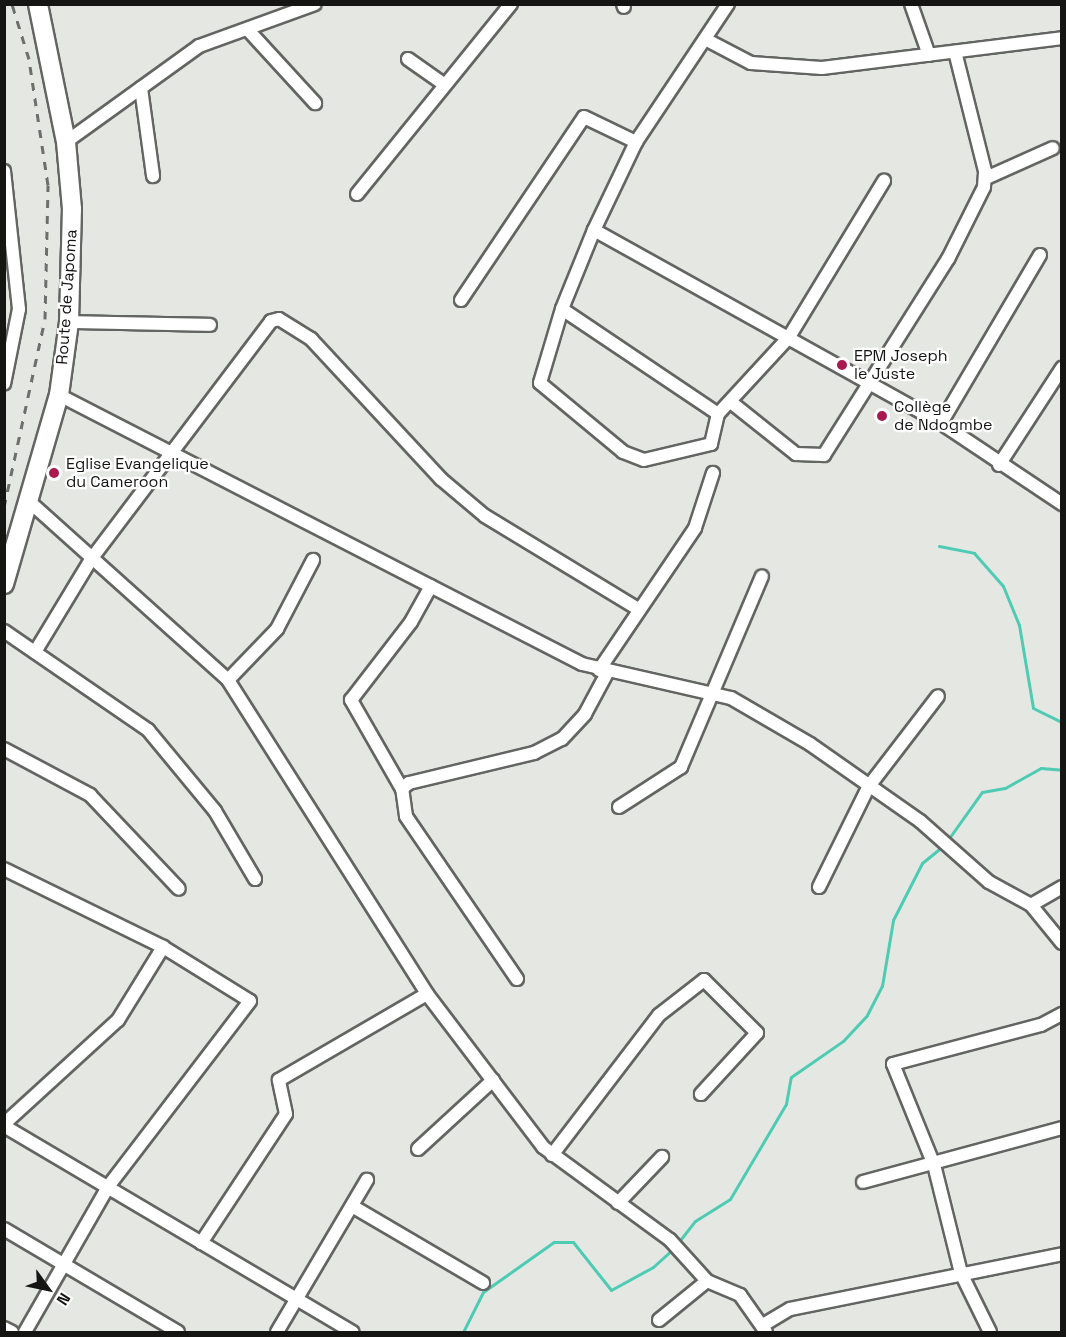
<!DOCTYPE html>
<html>
<head>
<meta charset="utf-8">
<style>
  body { margin:0 }
  #map { position:relative; width:1066px; height:1337px; overflow:hidden; background:#e5e7e3; font-family:"Space Grotesk",sans-serif }
  div>[style] { position:absolute }
  .stream>* { height:3px; margin:-1.5px; padding:0 1.5px; transform-origin:1.5px; border-radius:1.5px; background:#4dcbb3 }
  .roads { filter:drop-shadow(2px 0 #636562) drop-shadow(-2px 0 #636562) drop-shadow(0 2px #636562) drop-shadow(0 -2px #636562) }
  .minor>* { height:12px; margin:-6px; padding:0 6px; transform-origin:6px; border-radius:6px; background:#fff }
  .primary>* { height:18px; margin:-9px; padding:0 9px; transform-origin:9px; border-radius:9px; background:#fff }
  .rail>* { height:3px; margin-top:-1.5px; transform-origin:0; background:repeating-linear-gradient(90deg,#6d6f6c 0 8px,transparent 0 16px) }
  .dots>* { width:16px; height:16px; translate:-50% -50%; box-sizing:border-box; border:3px solid #fff; border-radius:50% }
  span { translate:-50% -50%; white-space:nowrap; text-align:center; line-height:1.15; -webkit-text-stroke:4.5px #fff; paint-order:stroke }
  .street-label { font-size:16px; color:#151614 }
  .poi-label { font-size:16px; color:#151614 }
  .left { translate:0 -50%; text-align:left }
  .frame { position:absolute; inset:0; border:6px solid #151614; pointer-events:none }
  .north { position:absolute; left:18px; top:1259px; width:60px; height:60px; -webkit-text-stroke:4px #fff; paint-order:stroke; rotate:123deg; font-size:16px; font-weight:700; line-height:24px; text-align:center; color:#151614 }
  .north::after { content:''; display:block; margin:auto; width:21px; height:27px; background:#151614; clip-path:polygon(50% 0,100% 100%,50% 72%,0 100%) }
</style>
</head>
<body>
<div id="map">
  <div class="stream">
    <div style="left:939px;top:546px;width:36px;rotate:11deg"></div>
    <div style="left:974px;top:553px;width:44px;rotate:48.7deg"></div>
    <div style="left:1003px;top:586px;width:42px;rotate:67.7deg"></div>
    <div style="left:1019px;top:625px;width:84px;rotate:80.4deg"></div>
    <div style="left:1033px;top:708px;width:32px;rotate:26deg"></div>
    <div style="left:947px;top:841px;width:60px;rotate:-54.5deg"></div>
    <div style="left:982px;top:792px;width:23px;rotate:-10deg"></div>
    <div style="left:1005px;top:788px;width:41px;rotate:-29.1deg"></div>
    <div style="left:1041px;top:768px;width:21px;rotate:5deg"></div>
    <div style="left:677px;top:1244px;width:29px;rotate:-52deg"></div>
    <div style="left:695px;top:1221px;width:41px;rotate:-32.2deg"></div>
    <div style="left:730px;top:1199px;width:110px;rotate:-59.5deg"></div>
    <div style="left:786px;top:1104px;width:27px;rotate:-80deg"></div>
    <div style="left:791px;top:1077px;width:63px;rotate:-34.7deg"></div>
    <div style="left:843px;top:1041px;width:35px;rotate:-47deg"></div>
    <div style="left:867px;top:1015px;width:33px;rotate:-63deg"></div>
    <div style="left:882px;top:986px;width:67px;rotate:-80.5deg"></div>
    <div style="left:893px;top:920px;width:64px;rotate:-63deg"></div>
    <div style="left:922px;top:863px;width:27px;rotate:-39deg"></div>
    <div style="left:463px;top:1332px;width:45px;rotate:-63.4deg"></div>
    <div style="left:483px;top:1292px;width:87px;rotate:-35.2deg"></div>
    <div style="left:554px;top:1242px;width:19px"></div>
    <div style="left:573px;top:1242px;width:61px;rotate:51.6deg"></div>
    <div style="left:611px;top:1290px;width:48px;rotate:-28.7deg"></div>
    <div style="left:653px;top:1267px;width:27px;rotate:-42deg"></div>
  </div>
  <div class="roads">
    <div class="minor">
      <div style="left:623px;top:4px;width:3px;rotate:72deg"></div>
      <div style="left:728px;top:4px;width:166px;rotate:123.7deg"></div>
      <div style="left:636px;top:142px;width:98px;rotate:115.5deg"></div>
      <div style="left:594px;top:230px;width:397px;rotate:29.1deg"></div>
      <div style="left:941px;top:423px;width:146px;rotate:33.8deg"></div>
      <div style="left:911px;top:4px;width:54px;rotate:70.6deg"></div>
      <div style="left:249px;top:31px;width:98px;rotate:47.5deg"></div>
      <div style="left:705px;top:39px;width:52px;rotate:27.6deg"></div>
      <div style="left:751px;top:63px;width:71px;rotate:4deg"></div>
      <div style="left:822px;top:68px;width:242px;rotate:-7.1deg"></div>
      <div style="left:408px;top:59px;width:45px;rotate:35.1deg"></div>
      <div style="left:141px;top:88px;width:89px;rotate:82.2deg"></div>
      <div style="left:66px;top:142px;width:164px;rotate:-35.8deg"></div>
      <div style="left:199px;top:46px;width:123px;rotate:-19.9deg"></div>
      <div style="left:4px;top:171px;width:139px;rotate:83.8deg"></div>
      <div style="left:19px;top:309px;width:76px;rotate:101.3deg"></div>
      <div style="left:986px;top:178px;width:73px;rotate:-24.1deg"></div>
      <div style="left:357px;top:194px;width:245px;rotate:-51deg"></div>
      <div style="left:594px;top:230px;width:85px;rotate:112.1deg"></div>
      <div style="left:562px;top:309px;width:188px;rotate:33.9deg"></div>
      <div style="left:718px;top:414px;width:105px;rotate:-47.3deg"></div>
      <div style="left:789px;top:337px;width:183px;rotate:-58.7deg"></div>
      <div style="left:461px;top:300px;width:220px;rotate:-56.1deg"></div>
      <div style="left:584px;top:117px;width:58px;rotate:25.7deg"></div>
      <div style="left:562px;top:309px;width:77px;rotate:106.6deg"></div>
      <div style="left:540px;top:383px;width:108px;rotate:39.7deg"></div>
      <div style="left:623px;top:452px;width:22px;rotate:21deg"></div>
      <div style="left:644px;top:460px;width:69px;rotate:-13.4deg"></div>
      <div style="left:711px;top:444px;width:31px;rotate:-77deg"></div>
      <div style="left:69px;top:322px;width:141px;rotate:1.2deg"></div>
      <div style="left:59px;top:395px;width:588px;rotate:27.22deg"></div>
      <div style="left:582px;top:664px;width:153px;rotate:12.9deg"></div>
      <div style="left:731px;top:698px;width:91px;rotate:30.2deg"></div>
      <div style="left:810px;top:744px;width:134px;rotate:35deg"></div>
      <div style="left:920px;top:821px;width:92px;rotate:41.5deg"></div>
      <div style="left:989px;top:882px;width:48px;rotate:28.7deg"></div>
      <div style="left:1031px;top:905px;width:49px;rotate:50.8deg"></div>
      <div style="left:732px;top:403px;width:82px;rotate:38.6deg"></div>
      <div style="left:796px;top:454px;width:28px;rotate:2deg"></div>
      <div style="left:824px;top:455px;width:232px;rotate:-57.7deg"></div>
      <div style="left:948px;top:259px;width:80px;rotate:-63.4deg"></div>
      <div style="left:984px;top:187px;width:16px;rotate:-86deg"></div>
      <div style="left:985px;top:171px;width:123px;rotate:-104.1deg"></div>
      <div style="left:941px;top:423px;width:195px;rotate:-59.5deg"></div>
      <div style="left:999px;top:465px;width:116px;rotate:-57deg"></div>
      <div style="left:32px;top:504px;width:263px;rotate:41.9deg"></div>
      <div style="left:228px;top:680px;width:372px;rotate:57.6deg"></div>
      <div style="left:427px;top:994px;width:192px;rotate:52.8deg"></div>
      <div style="left:543px;top:1147px;width:157px;rotate:36.2deg"></div>
      <div style="left:670px;top:1240px;width:55px;rotate:47.9deg"></div>
      <div style="left:707px;top:1281px;width:36px;rotate:23deg"></div>
      <div style="left:740px;top:1295px;width:45px;rotate:54.9deg"></div>
      <div style="left:4px;top:631px;width:175px;rotate:34.5deg"></div>
      <div style="left:148px;top:730px;width:105px;rotate:50.4deg"></div>
      <div style="left:215px;top:811px;width:79px;rotate:59.5deg"></div>
      <div style="left:35px;top:652px;width:110px;rotate:-58.8deg"></div>
      <div style="left:92px;top:558px;width:297px;rotate:-52.9deg"></div>
      <div style="left:271px;top:321px;width:8px;rotate:-14deg"></div>
      <div style="left:279px;top:319px;width:38px;rotate:32deg"></div>
      <div style="left:311px;top:339px;width:191px;rotate:47.1deg"></div>
      <div style="left:441px;top:479px;width:57px;rotate:40.1deg"></div>
      <div style="left:485px;top:516px;width:179px;rotate:31.3deg"></div>
      <div style="left:599px;top:670px;width:171px;rotate:-55.9deg"></div>
      <div style="left:695px;top:528px;width:58px;rotate:-71.9deg"></div>
      <div style="left:228px;top:680px;width:71px;rotate:-46.1deg"></div>
      <div style="left:277px;top:629px;width:78px;rotate:-62.4deg"></div>
      <div style="left:4px;top:749px;width:98px;rotate:28.1deg"></div>
      <div style="left:90px;top:795px;width:129px;rotate:46.6deg"></div>
      <div style="left:402px;top:789px;width:103px;rotate:-119.8deg"></div>
      <div style="left:351px;top:700px;width:98px;rotate:-52.4deg"></div>
      <div style="left:411px;top:622px;width:41px;rotate:-60.9deg"></div>
      <div style="left:619px;top:807px;width:74px;rotate:-32.8deg"></div>
      <div style="left:681px;top:767px;width:207px;rotate:-67deg"></div>
      <div style="left:4px;top:869px;width:177px;rotate:26.1deg"></div>
      <div style="left:163px;top:947px;width:102px;rotate:31.8deg"></div>
      <div style="left:250px;top:1001px;width:234px;rotate:127.4deg"></div>
      <div style="left:108px;top:1187px;width:167px;rotate:119.8deg"></div>
      <div style="left:819px;top:887px;width:113px;rotate:-63.7deg"></div>
      <div style="left:869px;top:786px;width:113px;rotate:-52.5deg"></div>
      <div style="left:1031px;top:905px;width:36px;rotate:-30deg"></div>
      <div style="left:517px;top:979px;width:197px;rotate:-124.3deg"></div>
      <div style="left:406px;top:816px;width:27px;rotate:-98deg"></div>
      <div style="left:402px;top:789px;width:9px;rotate:-41deg"></div>
      <div style="left:409px;top:783px;width:129px;rotate:-13.5deg"></div>
      <div style="left:534px;top:753px;width:31px;rotate:-27deg"></div>
      <div style="left:562px;top:739px;width:34px;rotate:-47deg"></div>
      <div style="left:585px;top:714px;width:47px;rotate:-61.8deg"></div>
      <div style="left:4px;top:1124px;width:154px;rotate:-42.4deg"></div>
      <div style="left:118px;top:1020px;width:86px;rotate:-58.3deg"></div>
      <div style="left:4px;top:1126px;width:405px;rotate:30.6deg"></div>
      <div style="left:418px;top:1149px;width:102px;rotate:-42.6deg"></div>
      <div style="left:552px;top:1155px;width:176px;rotate:-52.6deg"></div>
      <div style="left:659px;top:1015px;width:57px;rotate:-37.9deg"></div>
      <div style="left:704px;top:980px;width:75px;rotate:45deg"></div>
      <div style="left:757px;top:1033px;width:83px;rotate:132.6deg"></div>
      <div style="left:863px;top:1182px;width:206px;rotate:-15.2deg"></div>
      <div style="left:618px;top:1203px;width:64px;rotate:-46.3deg"></div>
      <div style="left:352px;top:1206px;width:152px;rotate:30.4deg"></div>
      <div style="left:4px;top:1229px;width:202px;rotate:30.6deg"></div>
      <div style="left:201px;top:1243px;width:154px;rotate:-56.6deg"></div>
      <div style="left:286px;top:1114px;width:35px;rotate:-102deg"></div>
      <div style="left:279px;top:1080px;width:171px;rotate:-30.2deg"></div>
      <div style="left:659px;top:1320px;width:62px;rotate:-39.1deg"></div>
      <div style="left:763px;top:1325px;width:31px;rotate:-31deg"></div>
      <div style="left:790px;top:1309px;width:278px;rotate:-11.4deg"></div>
      <div style="left:4px;top:1328px;width:9px;rotate:27deg"></div>
      <div style="left:277px;top:1332px;width:177px;rotate:-59.4deg"></div>
      <div style="left:990px;top:1332px;width:66px;rotate:-116.2deg"></div>
      <div style="left:961px;top:1273px;width:111px;rotate:-104deg"></div>
      <div style="left:934px;top:1165px;width:109px;rotate:-112.1deg"></div>
      <div style="left:893px;top:1064px;width:153px;rotate:-14.8deg"></div>
      <div style="left:1041px;top:1025px;width:24px;rotate:-28deg"></div>
    </div>
    <div class="primary">
      <div style="left:4px;top:584px;width:197px;rotate:-73.8deg"></div>
      <div style="left:59px;top:395px;width:74px;rotate:-82.2deg"></div>
      <div style="left:69px;top:322px;width:113px;rotate:-88.5deg"></div>
      <div style="left:72px;top:209px;width:67px;rotate:-95.1deg"></div>
      <div style="left:66px;top:142px;width:141px;rotate:-101.5deg"></div>
    </div>
  </div>
  <div class="rail">
    <div style="left:4px;top:507px;width:192px;rotate:-77.7deg"></div>
    <div style="left:45px;top:319px;width:134px;rotate:-88.7deg"></div>
    <div style="left:48px;top:185px;width:127px;rotate:-98.6deg"></div>
    <div style="left:29px;top:59px;width:58px;rotate:-107.2deg"></div>
  </div>
  <div class="dots">
    <div style="left:842px;top:365px;background:#aa1850"></div>
    <div style="left:882px;top:416px;background:#aa1850"></div>
    <div style="left:54px;top:473px;background:#aa1850"></div>
  </div>
  <div class="street-label">
    <span style="left:67px;top:297px;rotate:-86deg">Route de Japoma</span>
  </div>
  <div class="poi-label">
    <span class="left" style="left:854px;top:365px">EPM Joseph<br>le Juste</span>
    <span class="left" style="left:894px;top:416px">Collège<br>de Ndogmbe</span>
    <span class="left" style="left:66px;top:473px">Eglise Evangelique<br>du Cameroon</span>
  </div>
  <div class="frame"></div>
  <div class="north">N</div>
</div>
</body>
</html>
